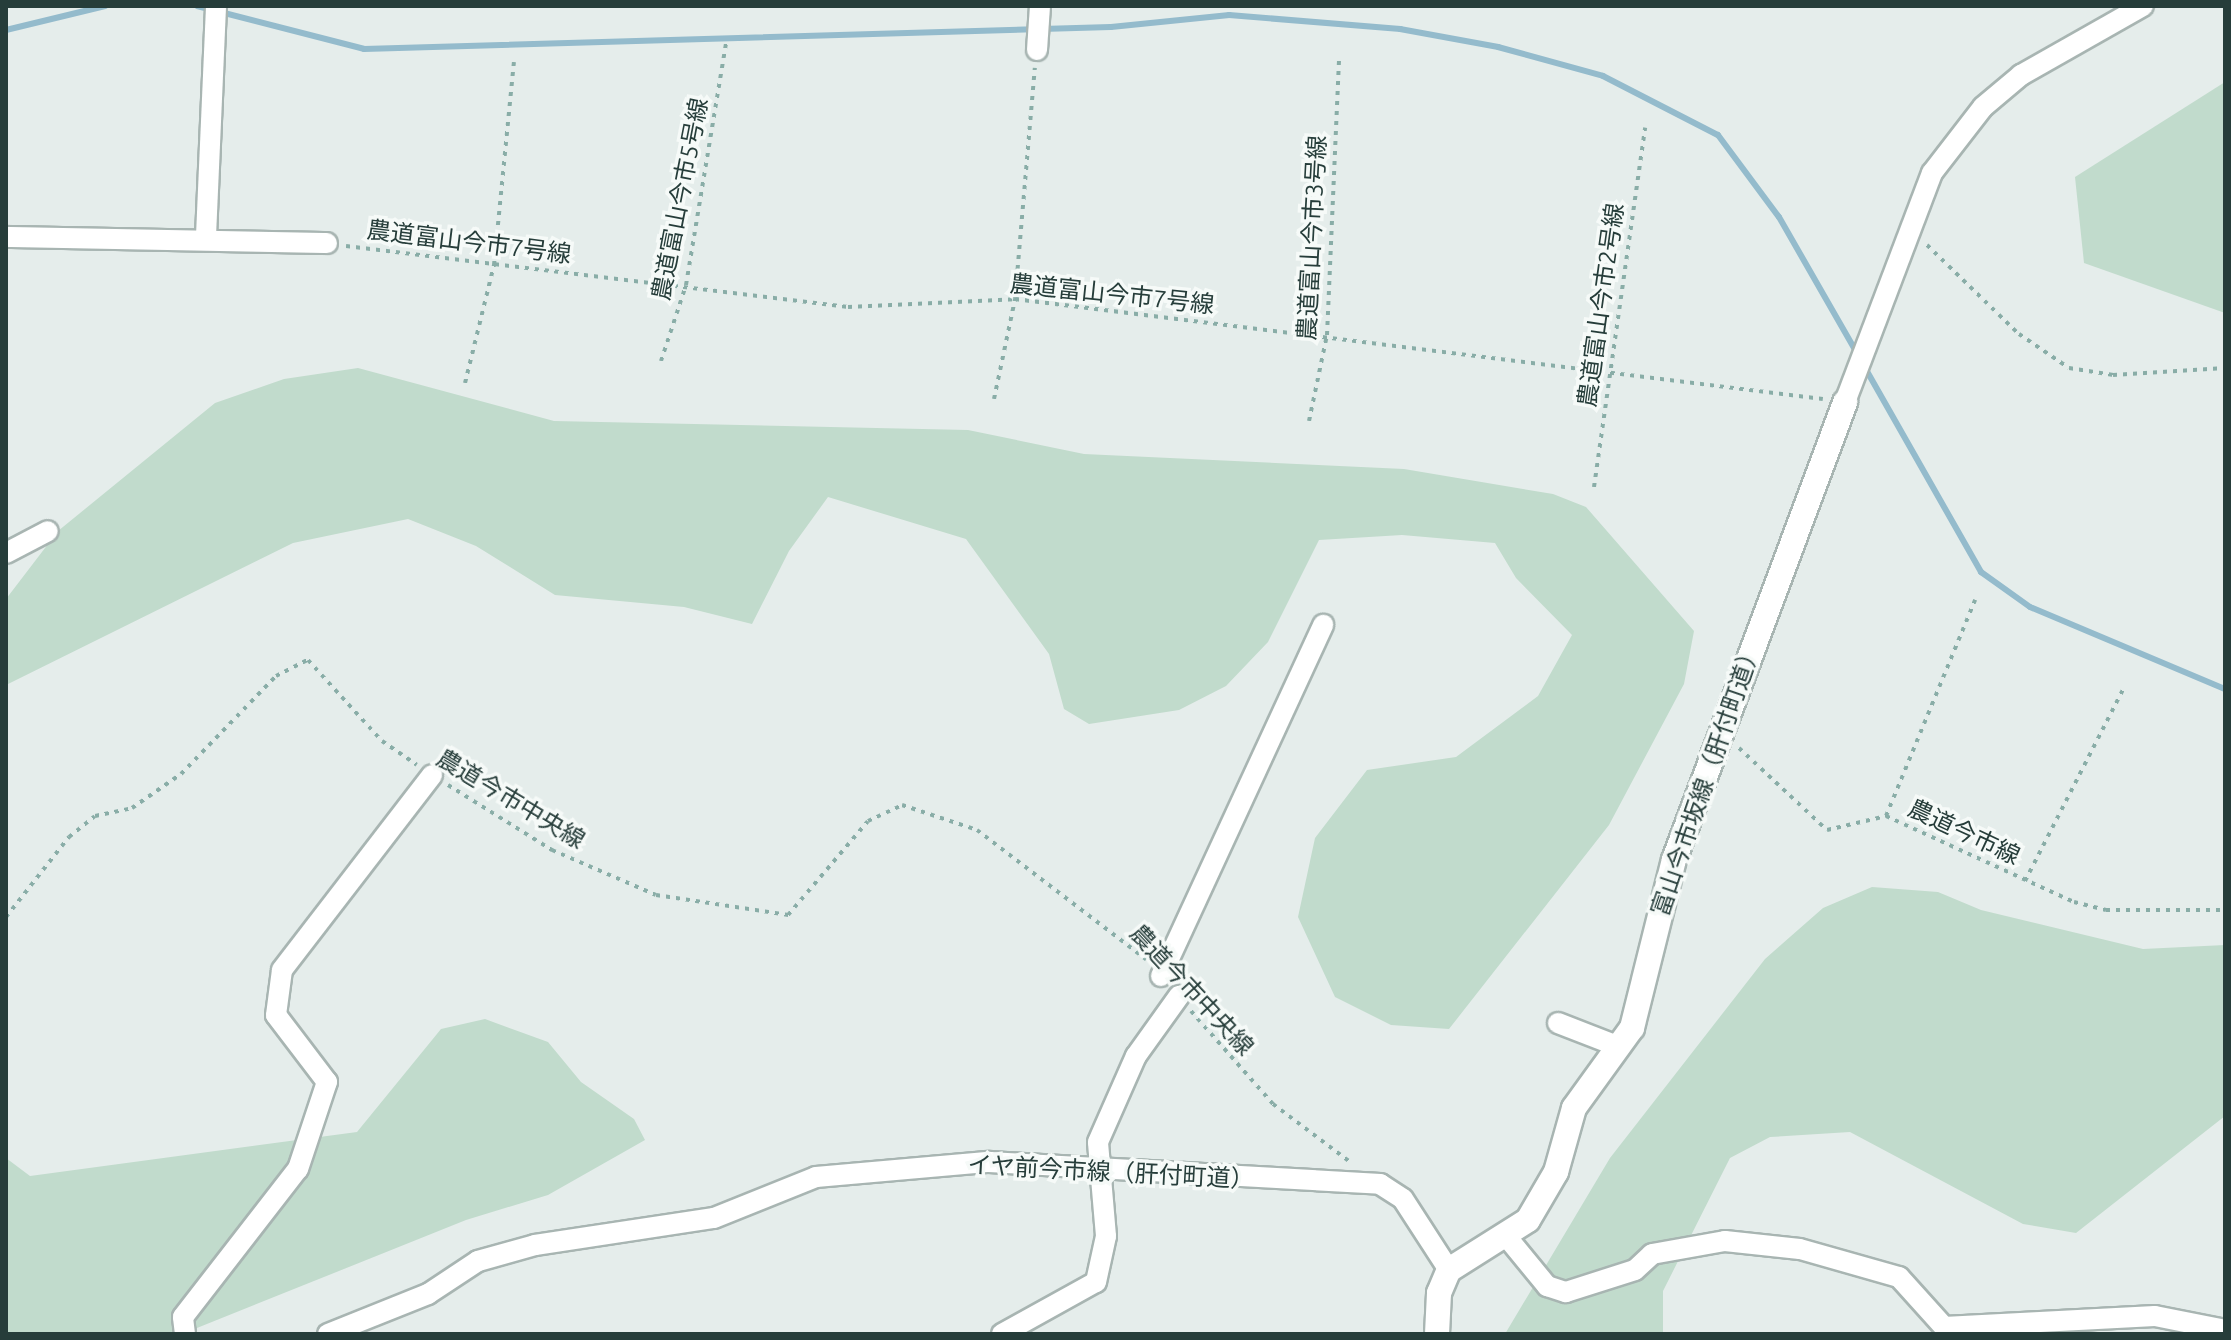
<!DOCTYPE html>
<html>
<head>
<meta charset="utf-8">
<style>
  body { margin:0 }
  #map { position:relative; width:2231px; height:1340px; overflow:hidden; background:#e5edeb; font-family:Ubuntu,"Noto Sans JP",sans-serif }
  div>[style] { position:absolute }
  .green>* { inset:0; background:#c1dbcc }
  .stream>* { height:6px; margin:-3px; padding:0 3px; transform-origin:3px; border-radius:3px; background:#94bbcc }
  .path>* { height:4px; margin-top:-2px; transform-origin:0; background:repeating-linear-gradient(90deg,#89ada7 0 4px,transparent 0 10px) }
  .roads { filter:drop-shadow(2px 0 #a8b5b2) drop-shadow(-2px 0 #a8b5b2) drop-shadow(0 2px #a8b5b2) drop-shadow(0 -2px #a8b5b2) }
  .minor>* { height:20px; margin:-10px; padding:0 10px; transform-origin:10px; border-radius:10px; background:#fff }
  .tertiary>* { height:24px; margin:-12px; padding:0 12px; transform-origin:12px; border-radius:12px; background:#fff }
  span { translate:-50% -50%; white-space:nowrap; text-align:center; line-height:1.15; -webkit-text-stroke:7px #f6faf8; paint-order:stroke }
  .street-label { font-size:24px; color:#263d3a }
  .frame { position:absolute; inset:0; border:8px solid #263d3a; pointer-events:none }
</style>
</head>
<body>
<div id="map">
  <div class="green">
    <div style="clip-path:polygon(2225px 82px,2225px 313px,2084px 263px,2075px 177px)"></div>
    <div style="clip-path:polygon(358px 368px,554px 421px,968px 430px,1084px 454px,1404px 469px,1553px 494px,1586px 507px,1694px 631px,1684px 684px,1609px 825px,1449px 1029px,1391px 1025px,1335px 997px,1298px 917px,1315px 838px,1367px 770px,1456px 757px,1538px 696px,1572px 635px,1516px 578px,1495px 543px,1402px 535px,1319px 540px,1268px 642px,1226px 686px,1179px 710px,1089px 724px,1064px 709px,1049px 654px,966px 539px,828px 497px,789px 551px,752px 624px,684px 607px,555px 595px,476px 546px,408px 519px,293px 543px,6px 685px,6px 599px,58px 531px,215px 403px,284px 379px)"></div>
    <div style="clip-path:polygon(1872px 887px,1938px 892px,1981px 910px,2143px 949px,2225px 945px,2225px 1116px,2076px 1233px,2023px 1224px,1850px 1132px,1770px 1137px,1730px 1158px,1663px 1291px,1663px 1334px,1505px 1334px,1610px 1158px,1765px 959px,1823px 908px)"></div>
    <div style="clip-path:polygon(485px 1019px,548px 1042px,581px 1082px,634px 1119px,645px 1140px,548px 1195px,466px 1220px,182px 1334px,6px 1332px,6px 1158px,30px 1176px,357px 1132px,441px 1029px)"></div>
  </div>
  <div class="stream">
    <div style="left:197px;top:6px;width:172px;rotate:14.4deg"></div>
    <div style="left:364px;top:49px;width:747px;rotate:-1.69deg"></div>
    <div style="left:1111px;top:27px;width:119px;rotate:-5.8deg"></div>
    <div style="left:1229px;top:15px;width:172px;rotate:4.7deg"></div>
    <div style="left:1400px;top:29px;width:100px;rotate:10.4deg"></div>
    <div style="left:1498px;top:47px;width:109px;rotate:15.4deg"></div>
    <div style="left:1603px;top:76px;width:129px;rotate:27.2deg"></div>
    <div style="left:1718px;top:135px;width:102px;rotate:53.4deg"></div>
    <div style="left:1779px;top:217px;width:157px;rotate:60.2deg"></div>
    <div style="left:6px;top:30px;width:102px;rotate:-13.6deg"></div>
    <div style="left:1864px;top:366px;width:237px;rotate:60.4deg"></div>
    <div style="left:1981px;top:572px;width:60px;rotate:35.5deg"></div>
    <div style="left:2030px;top:607px;width:212px;rotate:22.8deg"></div>
  </div>
  <div class="path">
    <div style="left:1927px;top:245px;width:128px;rotate:44.1deg"></div>
    <div style="left:2019px;top:334px;width:60px;rotate:34.2deg"></div>
    <div style="left:2069px;top:368px;width:45px;rotate:9deg"></div>
    <div style="left:2113px;top:375px;width:112px;rotate:-3.6deg"></div>
    <div style="left:346px;top:246px;width:506px;rotate:6.93deg"></div>
    <div style="left:848px;top:307px;width:167px;rotate:-2.7deg"></div>
    <div style="left:1015px;top:299px;width:814px;rotate:7.06deg"></div>
    <div style="left:661px;top:361px;width:80px;rotate:-71.8deg"></div>
    <div style="left:686px;top:285px;width:245px;rotate:-80.6deg"></div>
    <div style="left:465px;top:383px;width:122px;rotate:-76.2deg"></div>
    <div style="left:494px;top:265px;width:204px;rotate:-84.4deg"></div>
    <div style="left:994px;top:399px;width:102px;rotate:-78.1deg"></div>
    <div style="left:1015px;top:299px;width:232px;rotate:-85.1deg"></div>
    <div style="left:1309px;top:421px;width:88px;rotate:-78.2deg"></div>
    <div style="left:1327px;top:335px;width:279px;rotate:-87.5deg"></div>
    <div style="left:1594px;top:487px;width:363px;rotate:-81.9deg"></div>
    <div style="left:1739px;top:748px;width:120px;rotate:43deg"></div>
    <div style="left:1827px;top:830px;width:61px;rotate:-13.3deg"></div>
    <div style="left:1886px;top:816px;width:207px;rotate:24.6deg"></div>
    <div style="left:2074px;top:902px;width:33px;rotate:14deg"></div>
    <div style="left:2106px;top:910px;width:119px"></div>
    <div style="left:448px;top:785px;width:123px;rotate:32deg"></div>
    <div style="left:552px;top:850px;width:113px;rotate:23.4deg"></div>
    <div style="left:656px;top:895px;width:134px;rotate:8.6deg"></div>
    <div style="left:788px;top:915px;width:123px;rotate:-49.6deg"></div>
    <div style="left:868px;top:821px;width:38px;rotate:-25deg"></div>
    <div style="left:902px;top:805px;width:79px;rotate:18.4deg"></div>
    <div style="left:977px;top:830px;width:213px;rotate:37.4deg"></div>
    <div style="left:1886px;top:816px;width:234px;rotate:-67.6deg"></div>
    <div style="left:2025px;top:881px;width:219px;rotate:-62.9deg"></div>
    <div style="left:6px;top:917px;width:102px;rotate:-51.8deg"></div>
    <div style="left:69px;top:837px;width:33px;rotate:-39deg"></div>
    <div style="left:95px;top:816px;width:38px;rotate:-12deg"></div>
    <div style="left:132px;top:808px;width:60px;rotate:-34.8deg"></div>
    <div style="left:181px;top:774px;width:136px;rotate:-45.9deg"></div>
    <div style="left:276px;top:676px;width:36px;rotate:-27deg"></div>
    <div style="left:308px;top:660px;width:110px;rotate:47.6deg"></div>
    <div style="left:382px;top:741px;width:42px;rotate:34.4deg"></div>
    <div style="left:1191px;top:1011px;width:124px;rotate:48.6deg"></div>
    <div style="left:1273px;top:1104px;width:95px;rotate:36.9deg"></div>
  </div>
  <div class="roads">
    <div class="minor">
      <div style="left:1037px;top:50px;width:44px;rotate:-86.1deg"></div>
      <div style="left:206px;top:236px;width:230px;rotate:-87.5deg"></div>
      <div style="left:6px;top:237px;width:321px;rotate:1.1deg"></div>
      <div style="left:1845px;top:402px;width:245px;rotate:-69.2deg"></div>
      <div style="left:1932px;top:173px;width:83px;rotate:-52.3deg"></div>
      <div style="left:1983px;top:107px;width:50px;rotate:-40.1deg"></div>
      <div style="left:2021px;top:75px;width:140px;rotate:-29.5deg"></div>
      <div style="left:6px;top:553px;width:47px;rotate:-27.6deg"></div>
      <div style="left:1161px;top:976px;width:387px;rotate:-65.2deg"></div>
      <div style="left:1558px;top:1023px;width:66px;rotate:21.2deg"></div>
      <div style="left:1506px;top:1236px;width:65px;rotate:50.6deg"></div>
      <div style="left:1547px;top:1286px;width:20px;rotate:18deg"></div>
      <div style="left:1566px;top:1292px;width:72px;rotate:-17.7deg"></div>
      <div style="left:1635px;top:1270px;width:23px;rotate:-43deg"></div>
      <div style="left:1652px;top:1254px;width:74px;rotate:-10.1deg"></div>
      <div style="left:1725px;top:1241px;width:75px;rotate:6.1deg"></div>
      <div style="left:1800px;top:1249px;width:103px;rotate:15.8deg"></div>
      <div style="left:1899px;top:1277px;width:67px;rotate:48deg"></div>
      <div style="left:1944px;top:1327px;width:211px;rotate:-3deg"></div>
      <div style="left:2155px;top:1316px;width:71px;rotate:11.3deg"></div>
      <div style="left:185px;top:1334px;width:17px;rotate:-97deg"></div>
      <div style="left:183px;top:1317px;width:187px;rotate:-52.2deg"></div>
      <div style="left:298px;top:1169px;width:92px;rotate:-71.6deg"></div>
      <div style="left:327px;top:1082px;width:84px;rotate:-127.3deg"></div>
      <div style="left:276px;top:1015px;width:45px;rotate:-82.4deg"></div>
      <div style="left:282px;top:970px;width:246px;rotate:-52.4deg"></div>
      <div style="left:328px;top:1334px;width:108px;rotate:-21.8deg"></div>
      <div style="left:428px;top:1294px;width:60px;rotate:-33.4deg"></div>
      <div style="left:478px;top:1261px;width:59px;rotate:-15.7deg"></div>
      <div style="left:535px;top:1245px;width:181px;rotate:-8.6deg"></div>
      <div style="left:714px;top:1218px;width:110px;rotate:-21.9deg"></div>
      <div style="left:816px;top:1177px;width:174px;rotate:-5deg"></div>
      <div style="left:989px;top:1162px;width:392px;rotate:3.2deg"></div>
      <div style="left:1380px;top:1184px;width:27px;rotate:33deg"></div>
      <div style="left:1403px;top:1199px;width:85px;rotate:57.1deg"></div>
      <div style="left:1002px;top:1334px;width:107px;rotate:-29deg"></div>
      <div style="left:1096px;top:1282px;width:47px;rotate:-77.7deg"></div>
      <div style="left:1106px;top:1236px;width:94px;rotate:-94.9deg"></div>
      <div style="left:1098px;top:1142px;width:94px;rotate:-66.2deg"></div>
      <div style="left:1136px;top:1056px;width:74px;rotate:-54.4deg"></div>
    </div>
    <div class="tertiary">
      <div style="left:1437px;top:1334px;width:41px;rotate:-87.2deg"></div>
      <div style="left:1439px;top:1293px;width:25px;rotate:-67deg"></div>
      <div style="left:1449px;top:1270px;width:93px;rotate:-32.3deg"></div>
      <div style="left:1528px;top:1220px;width:56px;rotate:-59.7deg"></div>
      <div style="left:1556px;top:1172px;width:66px;rotate:-74.3deg"></div>
      <div style="left:1574px;top:1108px;width:99px;rotate:-54.1deg"></div>
      <div style="left:1632px;top:1028px;width:173px;rotate:-76deg"></div>
      <div style="left:1674px;top:860px;width:489px;rotate:-69.5deg"></div>
    </div>
  </div>
  <div class="street-label">
    <span style="left:680px;top:199px;rotate:-79deg">農道富山今市5号線</span>
    <span style="left:1312px;top:238px;rotate:-87deg">農道富山今市3号線</span>
    <span style="left:469px;top:242px;rotate:7deg">農道富山今市7号線</span>
    <span style="left:1112px;top:294px;rotate:6deg">農道富山今市7号線</span>
    <span style="left:1601px;top:305px;rotate:-82deg">農道富山今市2号線</span>
    <span style="left:1706px;top:779px;rotate:-71deg">富山今市坂線（肝付町道）</span>
    <span style="left:511px;top:799px;rotate:31deg">農道今市中央線</span>
    <span style="left:1964px;top:832px;rotate:25deg">農道今市線</span>
    <span style="left:1192px;top:990px;rotate:47deg">農道今市中央線</span>
    <span style="left:1111px;top:1172px;rotate:3deg">イヤ前今市線（肝付町道）</span>
  </div>
  <div class="frame"></div>
</div>
</body>
</html>
